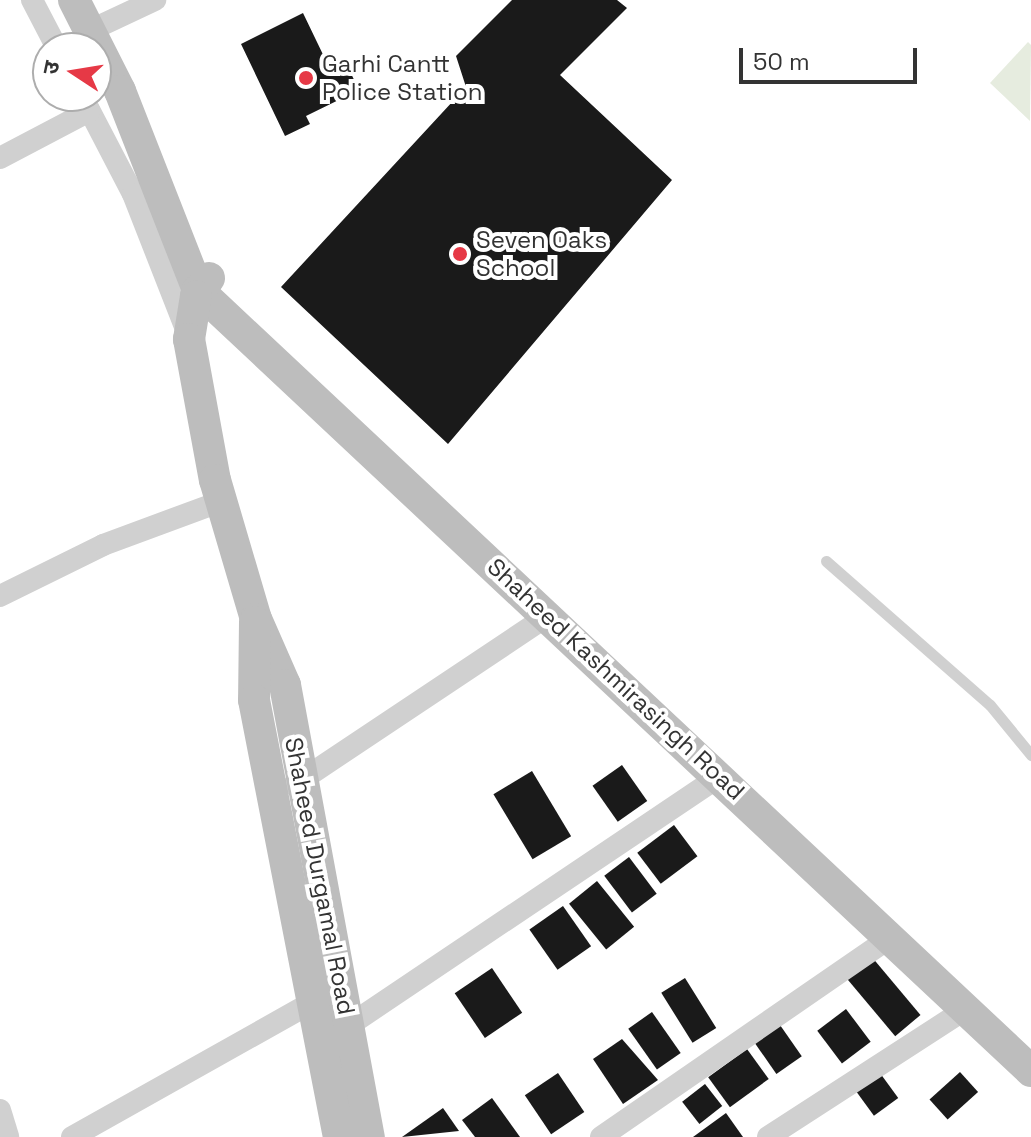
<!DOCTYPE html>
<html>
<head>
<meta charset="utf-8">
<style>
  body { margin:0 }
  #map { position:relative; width:1031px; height:1137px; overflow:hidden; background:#fff; font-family:"Space Grotesk","Noto Sans Devanagari",sans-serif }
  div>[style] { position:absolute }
  .green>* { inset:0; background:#e6ecdf }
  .building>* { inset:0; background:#1a1a1a; transform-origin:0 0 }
  .lane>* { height:11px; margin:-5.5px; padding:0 5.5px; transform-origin:5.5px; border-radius:5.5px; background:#d0d0d0 }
  .street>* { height:22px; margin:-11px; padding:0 11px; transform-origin:11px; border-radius:11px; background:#d0d0d0 }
  .secondary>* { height:32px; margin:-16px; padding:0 16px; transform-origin:16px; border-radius:16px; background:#bdbdbd }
  .dots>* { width:22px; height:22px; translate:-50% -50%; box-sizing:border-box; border:4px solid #fff; border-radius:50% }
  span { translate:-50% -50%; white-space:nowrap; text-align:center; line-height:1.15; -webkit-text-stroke:8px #fff; paint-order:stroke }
  .poi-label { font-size:24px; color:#333 }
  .left { translate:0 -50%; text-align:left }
  .street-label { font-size:24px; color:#333 }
  .north { position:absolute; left:32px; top:32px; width:80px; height:80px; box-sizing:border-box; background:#fff; border:2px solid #adadad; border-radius:50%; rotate:282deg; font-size:22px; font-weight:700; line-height:32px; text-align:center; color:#333 }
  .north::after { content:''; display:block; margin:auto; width:28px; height:36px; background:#e63946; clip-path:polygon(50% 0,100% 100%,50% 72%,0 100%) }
  .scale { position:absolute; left:739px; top:48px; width:178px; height:36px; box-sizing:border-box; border:4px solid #333; border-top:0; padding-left:10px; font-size:24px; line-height:28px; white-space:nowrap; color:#333; -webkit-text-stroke:6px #fff; paint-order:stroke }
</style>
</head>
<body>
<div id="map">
  <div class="green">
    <div style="clip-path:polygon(1028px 42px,1031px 45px,1030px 121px,990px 83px)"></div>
  </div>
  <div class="building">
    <div style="clip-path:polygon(512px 0,617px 0,627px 8px,560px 75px,672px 180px,448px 444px,281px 287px,466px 87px,456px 56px)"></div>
    <div style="clip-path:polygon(303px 13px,329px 67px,344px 59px,359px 90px,306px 116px,310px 124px,285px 136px,241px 44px)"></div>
    <div style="left:622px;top:765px;width:44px;height:36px;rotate:55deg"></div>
    <div style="left:532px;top:771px;width:76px;height:45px;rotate:59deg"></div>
    <div style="left:674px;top:825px;width:39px;height:46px;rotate:53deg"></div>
    <div style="left:629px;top:857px;width:46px;height:31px;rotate:53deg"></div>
    <div style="left:597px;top:881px;width:59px;height:36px;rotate:51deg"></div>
    <div style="left:563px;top:906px;width:49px;height:41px;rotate:55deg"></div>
    <div style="left:871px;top:956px;width:77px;height:33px;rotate:50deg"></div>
    <div style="left:492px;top:968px;width:54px;height:45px;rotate:56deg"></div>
    <div style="left:685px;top:978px;width:59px;height:28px;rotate:58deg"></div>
    <div style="left:846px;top:1009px;width:41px;height:36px;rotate:53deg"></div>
    <div style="left:652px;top:1012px;width:50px;height:29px;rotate:55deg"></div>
    <div style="left:780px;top:1025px;width:38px;height:31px;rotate:55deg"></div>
    <div style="clip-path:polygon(622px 1039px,658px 1080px,623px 1104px,593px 1059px)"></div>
    <div style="left:747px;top:1049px;width:37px;height:48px;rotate:54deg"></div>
    <div style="left:960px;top:1072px;width:27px;height:41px;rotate:48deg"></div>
    <div style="left:558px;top:1073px;width:47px;height:40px;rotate:56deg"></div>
    <div style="left:880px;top:1073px;width:31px;height:30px;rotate:54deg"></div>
    <div style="left:705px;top:1084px;width:28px;height:29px;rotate:52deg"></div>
    <div style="clip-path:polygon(492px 1098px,520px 1137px,475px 1137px,462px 1120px)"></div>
    <div style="clip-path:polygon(443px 1108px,459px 1131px,402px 1137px)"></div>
    <div style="clip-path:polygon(726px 1113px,743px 1137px,693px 1137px)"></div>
  </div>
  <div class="lane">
    <div style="left:826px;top:561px;width:218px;rotate:41.3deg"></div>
    <div style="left:990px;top:705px;width:65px;rotate:50.6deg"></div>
  </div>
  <div class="street">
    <div style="left:32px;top:0;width:54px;rotate:62.5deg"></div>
    <div style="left:91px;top:30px;width:71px;rotate:-25.1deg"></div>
    <div style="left:82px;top:96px;width:110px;rotate:62.5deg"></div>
    <div style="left:133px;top:194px;width:150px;rotate:68.6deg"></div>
    <div style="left:0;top:158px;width:101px;rotate:-27.8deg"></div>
    <div style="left:0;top:596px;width:115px;rotate:-26.3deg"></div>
    <div style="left:103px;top:545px;width:124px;rotate:-20.3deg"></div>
    <div style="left:294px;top:785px;width:306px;rotate:-33.7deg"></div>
    <div style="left:339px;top:1032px;width:459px;rotate:-33.9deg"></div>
    <div style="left:0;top:1110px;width:28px;rotate:73deg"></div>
    <div style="left:72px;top:1137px;width:278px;rotate:-29.3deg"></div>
    <div style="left:601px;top:1137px;width:351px;rotate:-34.6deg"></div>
    <div style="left:768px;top:1137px;width:236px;rotate:-32.9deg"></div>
  </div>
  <div class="secondary">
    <div style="left:74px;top:0;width:102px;rotate:63.2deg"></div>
    <div style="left:120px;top:91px;width:214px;rotate:68.6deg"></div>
    <div style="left:198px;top:290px;width:1142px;rotate:43.15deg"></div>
    <div style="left:209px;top:278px;width:22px;rotate:126deg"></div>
    <div style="left:196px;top:296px;width:44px;rotate:99.2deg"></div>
    <div style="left:189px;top:339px;width:143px;rotate:79.6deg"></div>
    <div style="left:215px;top:480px;width:145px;rotate:73.6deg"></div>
    <div style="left:256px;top:619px;width:72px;rotate:66.3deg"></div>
    <div style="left:285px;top:685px;width:460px;rotate:79.5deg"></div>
    <div style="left:255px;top:622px;width:78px;rotate:90.7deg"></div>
    <div style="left:254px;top:700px;width:445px;rotate:79deg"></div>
  </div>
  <div class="dots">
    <div style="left:306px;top:78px;background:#e63946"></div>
    <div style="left:460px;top:254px;background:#e63946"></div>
  </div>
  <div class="poi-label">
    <span class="left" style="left:322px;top:78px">Garhi Cantt<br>Police Station</span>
    <span class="left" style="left:476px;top:254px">Seven Oaks<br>School</span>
  </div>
  <div class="street-label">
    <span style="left:616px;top:679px;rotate:43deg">Shaheed Kashmirasingh Road</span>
    <span style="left:320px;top:876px;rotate:79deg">Shaheed Durgamal Road</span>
  </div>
  <div class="north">उ</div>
  <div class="scale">50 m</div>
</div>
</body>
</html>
